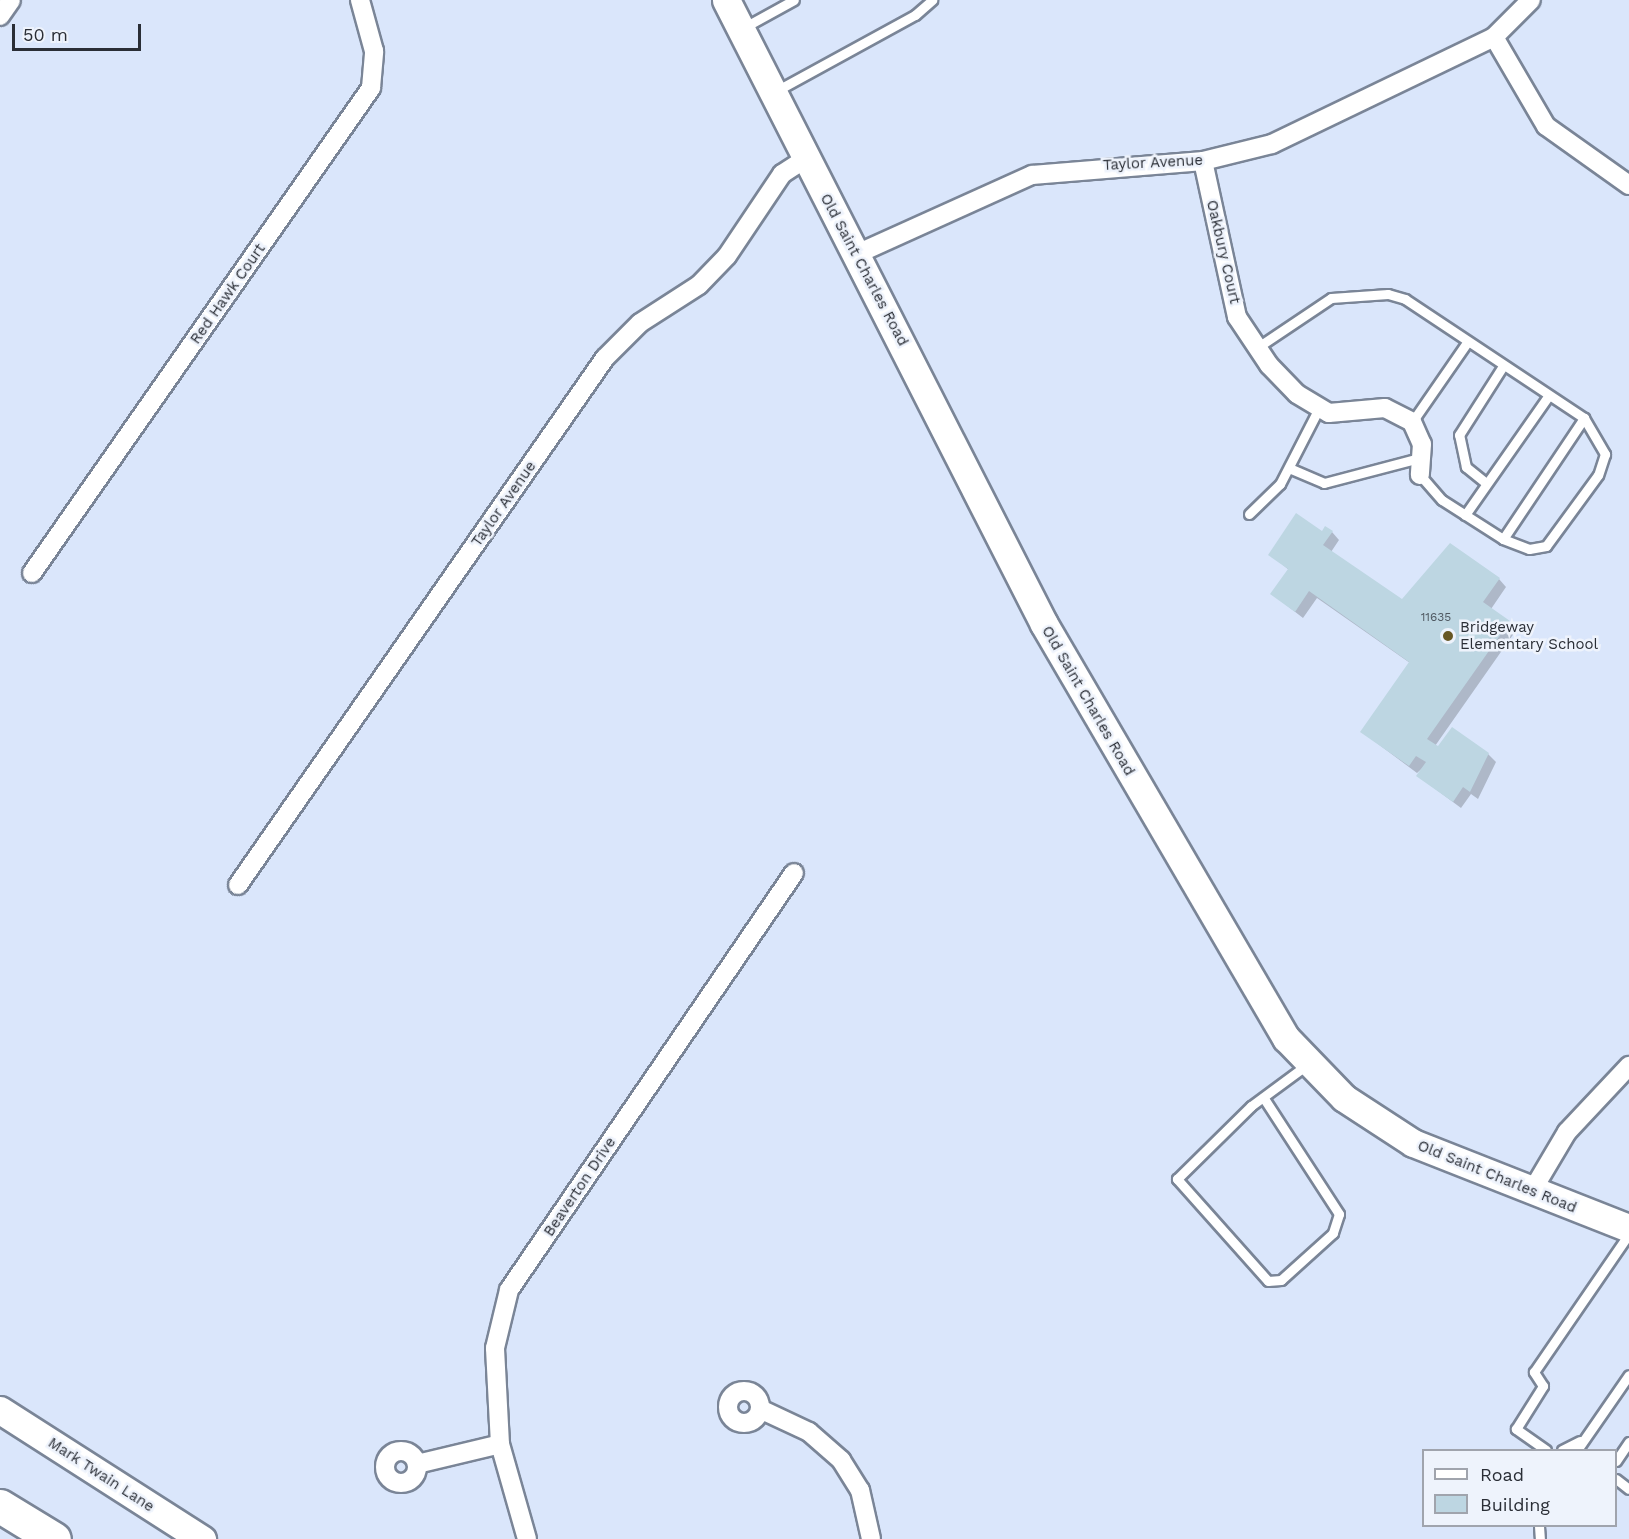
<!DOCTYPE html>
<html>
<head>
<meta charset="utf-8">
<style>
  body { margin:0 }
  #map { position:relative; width:1629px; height:1539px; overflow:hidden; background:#dae6fb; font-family:"Work Sans",sans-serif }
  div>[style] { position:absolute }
  .shadow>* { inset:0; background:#0003 }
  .building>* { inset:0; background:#bdd6e2 }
  .roads { filter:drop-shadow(2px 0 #7a8597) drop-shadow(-2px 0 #7a8597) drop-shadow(0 2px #7a8597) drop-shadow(0 -2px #7a8597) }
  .lane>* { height:9px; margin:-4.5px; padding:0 4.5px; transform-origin:4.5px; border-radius:4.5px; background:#fff }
  .street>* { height:18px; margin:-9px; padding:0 9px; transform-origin:9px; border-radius:9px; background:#fff }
  .street>.ring { margin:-9px; padding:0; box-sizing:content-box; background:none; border:18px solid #fff; border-radius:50% }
  .secondary>* { height:27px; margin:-13.5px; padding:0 13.5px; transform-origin:13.5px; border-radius:13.5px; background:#fff }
  .highway>* { height:33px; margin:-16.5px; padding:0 16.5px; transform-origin:16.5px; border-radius:16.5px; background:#fff }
  .dots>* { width:16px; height:16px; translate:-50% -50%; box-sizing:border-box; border:3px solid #eef3fc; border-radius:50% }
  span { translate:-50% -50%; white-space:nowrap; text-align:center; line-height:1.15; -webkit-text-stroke:5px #eef3fc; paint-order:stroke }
  .number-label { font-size:12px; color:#4f5861 }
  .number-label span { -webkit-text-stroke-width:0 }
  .street-label { font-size:15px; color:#2a2e36 }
  .poi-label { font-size:15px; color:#2a2e36 }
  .left { translate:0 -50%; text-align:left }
  .legend { position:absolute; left:1422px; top:1449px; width:195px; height:78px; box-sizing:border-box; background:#eef3fc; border:2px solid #a0a4ad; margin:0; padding:8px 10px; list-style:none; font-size:18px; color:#2a2e36 }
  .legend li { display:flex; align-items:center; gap:12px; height:30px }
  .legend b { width:30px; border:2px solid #a0a4ad }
  .scale { position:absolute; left:12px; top:24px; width:129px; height:27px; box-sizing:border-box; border:3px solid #2a2e36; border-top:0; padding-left:8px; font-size:18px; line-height:21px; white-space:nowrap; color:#2a2e36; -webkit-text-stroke:4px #eef3fc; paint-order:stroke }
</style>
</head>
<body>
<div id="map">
  <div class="shadow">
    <div style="clip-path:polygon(1332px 532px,1339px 540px,1331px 552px,1402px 601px,1499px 579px,1506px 587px,1491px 609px,1517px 629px,1435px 746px,1488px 754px,1496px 762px,1478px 799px,1471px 794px,1461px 808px,1418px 776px,1427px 764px,1417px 773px,1362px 732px,1410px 663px,1317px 598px,1303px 618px,1272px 594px,1289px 570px,1270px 554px)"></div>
  </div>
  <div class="building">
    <div style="clip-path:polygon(1296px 513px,1322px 531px,1325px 526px,1333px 531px,1323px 545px,1402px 599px,1450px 543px,1500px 578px,1483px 602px,1510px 621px,1427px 739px,1438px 746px,1452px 727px,1489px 753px,1470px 792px,1463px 787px,1453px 802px,1416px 776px,1426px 762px,1416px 756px,1409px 766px,1360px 732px,1409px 662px,1309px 591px,1295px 612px,1270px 594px,1288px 569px,1268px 555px)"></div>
  </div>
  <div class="roads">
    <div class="lane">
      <div style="left:743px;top:28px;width:58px;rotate:-28.8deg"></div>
      <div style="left:776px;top:91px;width:158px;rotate:-28.7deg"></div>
      <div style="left:915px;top:15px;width:23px;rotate:-41deg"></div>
      <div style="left:1258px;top:347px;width:88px;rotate:-33.9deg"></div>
      <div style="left:1331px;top:298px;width:57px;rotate:-4deg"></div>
      <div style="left:1388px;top:294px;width:18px;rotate:16deg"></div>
      <div style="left:1405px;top:299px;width:215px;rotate:33.6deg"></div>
      <div style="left:1584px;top:418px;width:42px;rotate:59.7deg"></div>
      <div style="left:1605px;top:454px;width:22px;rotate:108deg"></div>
      <div style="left:1598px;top:475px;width:88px;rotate:126.2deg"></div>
      <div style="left:1546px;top:546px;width:17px;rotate:170deg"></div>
      <div style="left:1529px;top:549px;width:28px;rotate:-159deg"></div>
      <div style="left:1412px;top:422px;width:98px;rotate:-55.3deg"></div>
      <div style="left:1289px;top:468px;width:38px;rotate:23deg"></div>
      <div style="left:1324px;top:483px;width:102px;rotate:-14.7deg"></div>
      <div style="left:1420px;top:475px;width:33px;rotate:49deg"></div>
      <div style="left:1442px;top:500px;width:72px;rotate:32.6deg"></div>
      <div style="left:1503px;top:539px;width:146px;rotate:-56.2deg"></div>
      <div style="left:1486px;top:483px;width:26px;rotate:-141deg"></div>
      <div style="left:1466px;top:467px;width:33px;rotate:-102deg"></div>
      <div style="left:1459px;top:435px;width:82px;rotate:-57.5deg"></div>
      <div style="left:1249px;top:514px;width:43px;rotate:-44.1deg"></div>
      <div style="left:1280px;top:484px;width:85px;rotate:-62.8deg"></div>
      <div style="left:1465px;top:515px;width:146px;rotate:-55deg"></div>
      <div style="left:1265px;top:1100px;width:136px;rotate:57deg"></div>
      <div style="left:1339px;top:1214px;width:20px;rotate:108deg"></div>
      <div style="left:1333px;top:1233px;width:70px;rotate:137.9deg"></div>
      <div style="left:1281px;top:1280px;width:13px;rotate:176deg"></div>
      <div style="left:1268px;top:1281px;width:137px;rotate:-131.7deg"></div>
      <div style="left:1177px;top:1179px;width:104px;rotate:-44.6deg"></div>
      <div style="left:1251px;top:1106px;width:71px;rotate:-36.4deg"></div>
      <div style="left:1546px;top:1450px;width:37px;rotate:-145deg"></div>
      <div style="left:1516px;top:1429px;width:51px;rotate:-57.9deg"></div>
      <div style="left:1543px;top:1386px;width:17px;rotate:-123deg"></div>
      <div style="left:1534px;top:1372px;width:168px;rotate:-55.5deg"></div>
      <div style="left:1562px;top:1450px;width:20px;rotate:-27deg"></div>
      <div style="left:1577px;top:1450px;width:91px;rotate:-55.3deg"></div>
      <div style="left:1616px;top:1461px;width:23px;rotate:-56deg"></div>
      <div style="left:1616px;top:1479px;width:16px;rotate:38deg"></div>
      <div style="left:1539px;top:1526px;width:13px;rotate:86deg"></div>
    </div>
    <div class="street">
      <div style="left:0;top:16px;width:19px;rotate:-55deg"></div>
      <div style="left:1494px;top:37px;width:103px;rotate:59.7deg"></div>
      <div style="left:1546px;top:126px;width:102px;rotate:35.4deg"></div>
      <div style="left:1203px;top:161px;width:160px;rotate:77.7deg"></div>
      <div style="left:1237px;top:317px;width:58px;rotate:56.3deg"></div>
      <div style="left:1269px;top:365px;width:40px;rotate:46deg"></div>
      <div style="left:1297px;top:394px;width:37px;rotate:31deg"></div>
      <div style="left:1329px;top:413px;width:56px;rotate:-5.1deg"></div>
      <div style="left:1385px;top:408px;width:30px;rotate:27deg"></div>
      <div style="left:1412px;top:422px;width:24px;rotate:66deg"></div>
      <div style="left:1422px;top:444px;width:31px;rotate:94deg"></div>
      <div style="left:859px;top:253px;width:190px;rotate:-24.3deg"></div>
      <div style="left:1032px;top:175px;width:172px;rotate:-4.7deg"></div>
      <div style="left:1203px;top:161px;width:71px;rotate:-13.8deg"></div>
      <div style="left:1272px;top:144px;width:246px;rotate:-25.7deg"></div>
      <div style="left:1494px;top:37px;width:52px;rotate:-45deg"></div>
      <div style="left:32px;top:573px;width:592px;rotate:-55.05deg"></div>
      <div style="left:371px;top:88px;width:37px;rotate:-85deg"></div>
      <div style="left:374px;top:51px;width:53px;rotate:-105.4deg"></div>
      <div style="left:238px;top:885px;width:642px;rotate:-55.15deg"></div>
      <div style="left:605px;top:358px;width:49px;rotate:-45deg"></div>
      <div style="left:640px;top:323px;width:70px;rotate:-32.8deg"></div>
      <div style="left:699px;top:285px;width:40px;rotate:-46deg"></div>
      <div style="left:727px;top:256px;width:99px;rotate:-56.1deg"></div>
      <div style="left:782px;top:174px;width:27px;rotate:-33deg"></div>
      <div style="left:1532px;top:1191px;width:69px;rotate:-59.3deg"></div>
      <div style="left:1567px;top:1132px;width:91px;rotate:-46.8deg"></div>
      <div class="ring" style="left:728px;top:1391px;width:14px;height:14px"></div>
      <div style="left:760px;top:1409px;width:54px;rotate:25.1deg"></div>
      <div style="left:809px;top:1432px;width:43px;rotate:41.2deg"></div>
      <div style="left:841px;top:1460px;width:36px;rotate:58deg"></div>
      <div style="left:860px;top:1490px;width:50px;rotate:77.3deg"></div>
      <div class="ring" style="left:385px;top:1451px;width:14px;height:14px"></div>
      <div style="left:417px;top:1464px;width:85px;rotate:-13.5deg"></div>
      <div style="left:527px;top:1539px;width:99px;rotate:-105.9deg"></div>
      <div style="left:500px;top:1444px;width:96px;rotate:-93deg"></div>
      <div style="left:495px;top:1348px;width:60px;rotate:-76.4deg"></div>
      <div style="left:509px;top:1290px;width:505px;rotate:-55.65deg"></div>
    </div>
    <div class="secondary">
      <div style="left:726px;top:0;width:700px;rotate:63deg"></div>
      <div style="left:1044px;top:624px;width:480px;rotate:59.7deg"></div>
      <div style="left:1286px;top:1038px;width:83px;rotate:46deg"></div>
      <div style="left:1344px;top:1098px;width:82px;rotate:33.1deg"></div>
      <div style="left:1413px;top:1143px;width:232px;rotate:21.5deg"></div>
      <div style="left:0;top:1410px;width:240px;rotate:32.6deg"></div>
    </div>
    <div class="highway">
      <div style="left:0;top:1506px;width:63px;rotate:31.4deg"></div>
    </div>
  </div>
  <div class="dots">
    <div style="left:1448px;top:636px;background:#675724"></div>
  </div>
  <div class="number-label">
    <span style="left:1436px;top:618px">11635</span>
  </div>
  <div class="street-label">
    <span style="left:1153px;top:163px;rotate:-3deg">Taylor Avenue</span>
    <span style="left:1223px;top:252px;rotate:77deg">Oakbury Court</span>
    <span style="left:864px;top:270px;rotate:62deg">Old Saint Charles Road</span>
    <span style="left:228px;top:294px;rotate:-55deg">Red Hawk Court</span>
    <span style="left:504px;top:504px;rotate:-55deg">Taylor Avenue</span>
    <span style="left:1088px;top:701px;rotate:60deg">Old Saint Charles Road</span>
    <span style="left:1497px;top:1177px;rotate:22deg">Old Saint Charles Road</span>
    <span style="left:580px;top:1187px;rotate:-56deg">Beaverton Drive</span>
    <span style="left:101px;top:1475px;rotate:33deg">Mark Twain Lane</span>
  </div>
  <div class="poi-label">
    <span class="left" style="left:1460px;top:636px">Bridgeway<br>Elementary School</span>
  </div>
  <ul class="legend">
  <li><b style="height:8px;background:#fff"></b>Road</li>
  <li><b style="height:16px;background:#bdd6e2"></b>Building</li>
  </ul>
  <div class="scale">50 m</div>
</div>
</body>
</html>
